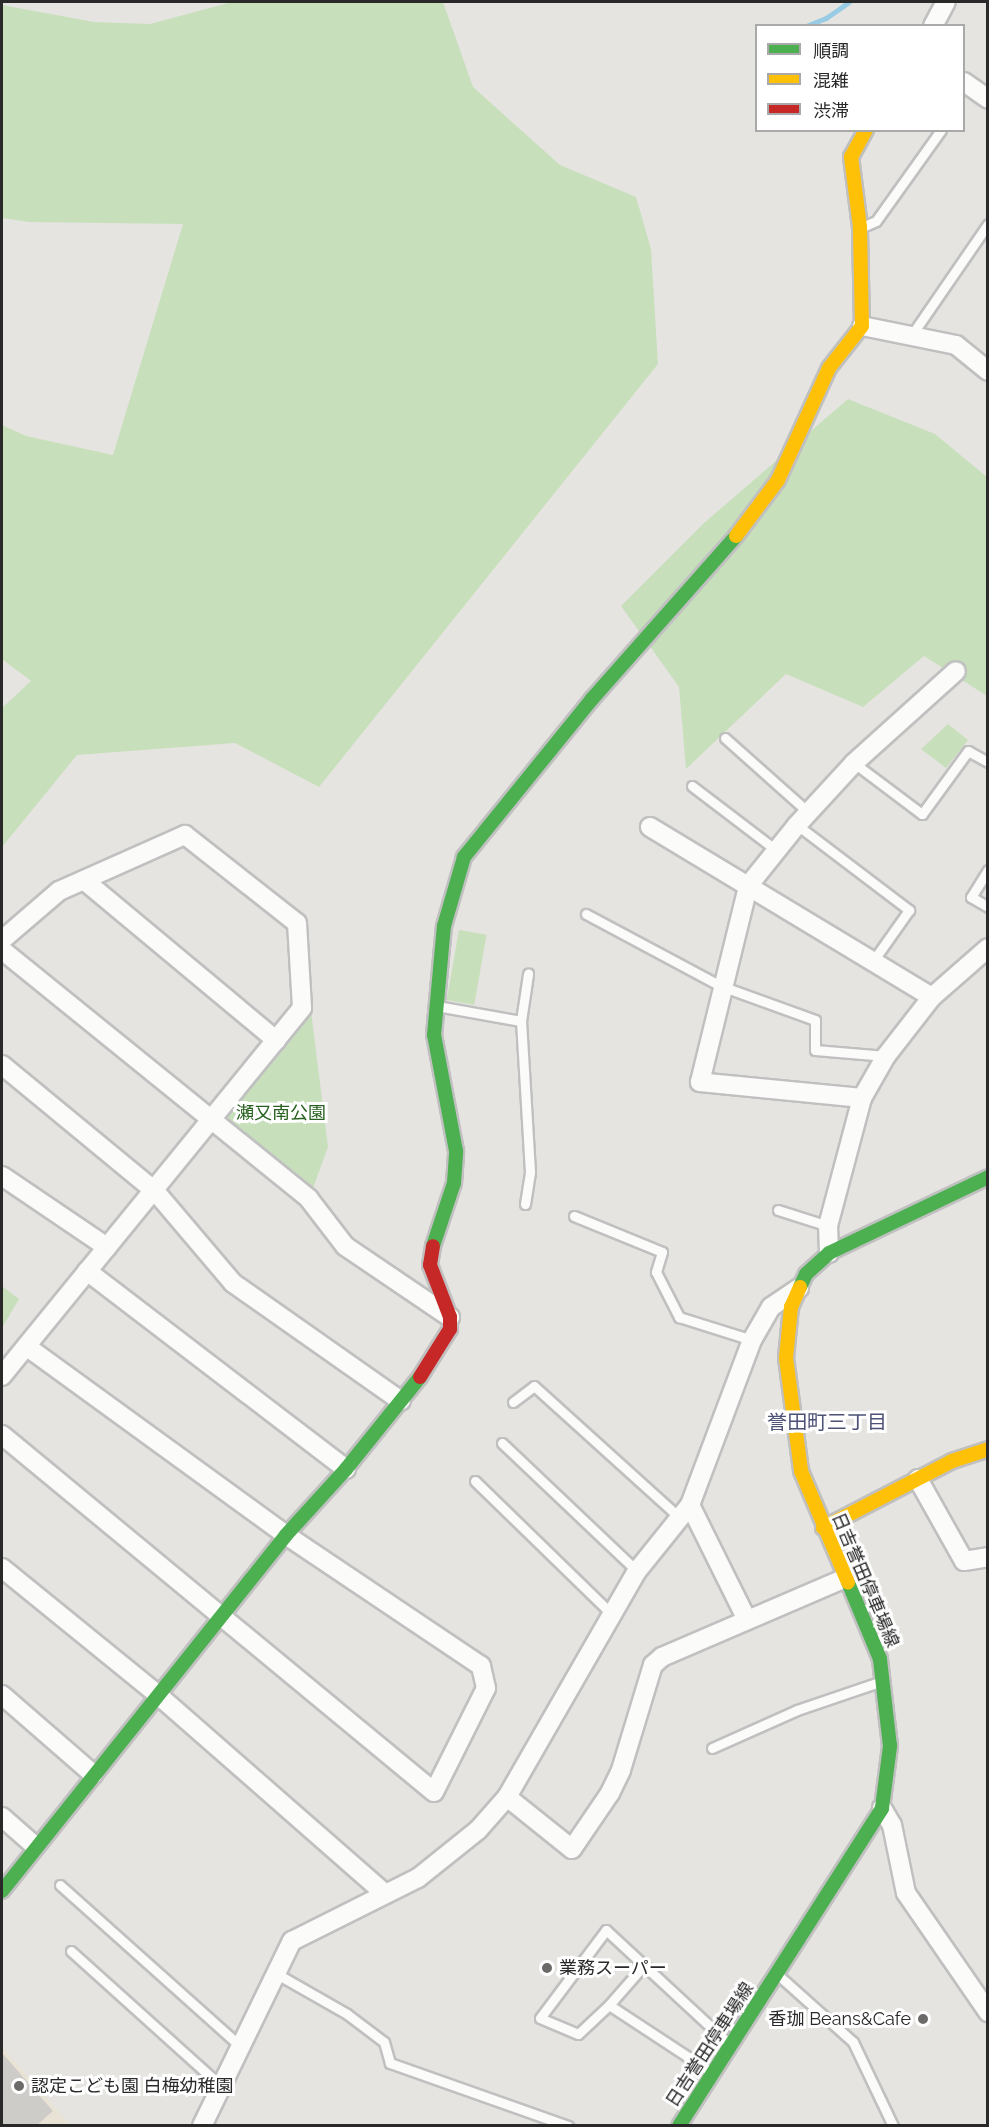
<!DOCTYPE html>
<html>
<head>
<meta charset="utf-8">
<style>
  body { margin:0 }
  #map { position:relative; width:989px; height:2127px; overflow:hidden; background:#e6e4e0; font-family:Raleway,"Noto Sans JP",sans-serif }
  div>[style] { position:absolute }
  .education>* { inset:0; background:#e9e3d5 }
  .green>* { inset:0; background:#c7e0bb; transform-origin:0 0 }
  .stream>* { height:5px; margin:-2.5px; padding:0 2.5px; transform-origin:2.5px; border-radius:2.5px; background:#98cbe4 }
  .building>* { inset:0; background:#ceccc9 }
  .roads { filter:drop-shadow(2px 0 #c0c0c1) drop-shadow(-2px 0 #c0c0c1) drop-shadow(0 2px #c0c0c1) drop-shadow(0 -2px #c0c0c1) }
  .lane>* { height:9px; margin:-4.5px; padding:0 4.5px; transform-origin:4.5px; border-radius:4.5px; background:#fbfbfa }
  .street>* { height:18px; margin:-9px; padding:0 9px; transform-origin:9px; border-radius:9px; background:#fbfbfa }
  .fast>* { height:14px; margin:-7px; padding:0 7px; transform-origin:7px; border-radius:7px; background:#4caf50 }
  .slow>* { height:14px; margin:-7px; padding:0 7px; transform-origin:7px; border-radius:7px; background:#ffc107 }
  .jam>* { height:14px; margin:-7px; padding:0 7px; transform-origin:7px; border-radius:7px; background:#c62828 }
  .dots>* { width:16px; height:16px; translate:-50% -50%; box-sizing:border-box; border:3px solid #fff; border-radius:50% }
  span { translate:-50% -50%; white-space:nowrap; text-align:center; line-height:1.15; -webkit-text-stroke:6px #fff; paint-order:stroke }
  .park-label { font-size:18px; color:#28601f }
  .street-label { font-size:18px; color:#292929 }
  .poi-label { font-size:18px; color:#292929 }
  .left { translate:0 -50%; text-align:left }
  .right { translate:-100% -50%; text-align:right }
  .neighbourhood-label { font-size:20px; color:#4d5176 }
  .frame { position:absolute; inset:0; border:3px solid #292929; pointer-events:none }
  .legend { position:absolute; left:755px; top:24px; width:210px; height:108px; box-sizing:border-box; background:#fff; border:2px solid #a9a9a9; margin:0; padding:8px 10px; list-style:none; font-size:18px; color:#292929 }
  .legend li { display:flex; align-items:center; gap:12px; height:30px }
  .legend b { width:30px; border:2px solid #a9a9a9 }
</style>
</head>
<body>
<div id="map">
  <div class="education">
    <div style="clip-path:polygon(2px 2047px,70px 2125px,2px 2125px)"></div>
  </div>
  <div class="green">
    <div style="clip-path:polygon(232px 2px,443px 2px,473px 87px,560px 165px,636px 197px,651px 249px,658px 364px,319px 787px,235px 743px,77px 755px,2px 847px,2px 708px,31px 681px,2px 659px,2px 425px,26px 436px,113px 455px,183px 224px,29px 222px,2px 218px,2px 5px,94px 22px,150px 24px)"></div>
    <div style="clip-path:polygon(848px 399px,935px 434px,987px 477px,987px 696px,924px 656px,863px 707px,786px 674px,686px 769px,679px 687px,621px 606px,704px 523px)"></div>
    <div style="clip-path:polygon(948px 724px,968px 740px,946px 768px,921px 749px)"></div>
    <div style="left:459px;top:930px;width:28px;height:71px;rotate:10deg"></div>
    <div style="clip-path:polygon(311px 1011px,328px 1147px,309px 1199px,224px 1117px)"></div>
    <div style="clip-path:polygon(2px 1286px,19px 1299px,2px 1328px)"></div>
  </div>
  <div class="stream">
    <div style="left:806px;top:26px;width:22px;rotate:-22deg"></div>
    <div style="left:826px;top:18px;width:28px;rotate:-35deg"></div>
  </div>
  <div class="building">
    <div style="clip-path:polygon(2px 2053px,53px 2111px,36px 2126px,2px 2126px)"></div>
  </div>
  <div class="roads">
    <div class="lane">
      <div style="left:862px;top:227px;width:15px;rotate:-23deg"></div>
      <div style="left:876px;top:221px;width:112px;rotate:-54.5deg"></div>
      <div style="left:913px;top:333px;width:132px;rotate:-55.5deg"></div>
      <div style="left:725px;top:738px;width:111px;rotate:41.7deg"></div>
      <div style="left:854px;top:763px;width:85px;rotate:36.9deg"></div>
      <div style="left:922px;top:814px;width:78px;rotate:-53.9deg"></div>
      <div style="left:968px;top:751px;width:23px;rotate:29deg"></div>
      <div style="left:692px;top:786px;width:106px;rotate:37.3deg"></div>
      <div style="left:797px;top:825px;width:141px;rotate:37.2deg"></div>
      <div style="left:909px;top:910px;width:62px;rotate:125.2deg"></div>
      <div style="left:988px;top:870px;width:32px;rotate:122deg"></div>
      <div style="left:971px;top:897px;width:20px;rotate:30deg"></div>
      <div style="left:586px;top:914px;width:153px;rotate:28.1deg"></div>
      <div style="left:721px;top:986px;width:100px;rotate:19.9deg"></div>
      <div style="left:815px;top:1020px;width:30px;rotate:90deg"></div>
      <div style="left:815px;top:1050px;width:71px;rotate:4.8deg"></div>
      <div style="left:437px;top:1006px;width:85px;rotate:10.1deg"></div>
      <div style="left:525px;top:1204px;width:32px;rotate:-81deg"></div>
      <div style="left:530px;top:1172px;width:151px;rotate:-93.4deg"></div>
      <div style="left:521px;top:1021px;width:48px;rotate:-81.5deg"></div>
      <div style="left:778px;top:1210px;width:52px;rotate:17.7deg"></div>
      <div style="left:574px;top:1216px;width:95px;rotate:22.2deg"></div>
      <div style="left:662px;top:1252px;width:21px;rotate:107deg"></div>
      <div style="left:656px;top:1272px;width:51px;rotate:62.9deg"></div>
      <div style="left:679px;top:1317px;width:77px;rotate:17.5deg"></div>
      <div style="left:513px;top:1402px;width:26px;rotate:-37deg"></div>
      <div style="left:534px;top:1386px;width:198px;rotate:42.1deg"></div>
      <div style="left:502px;top:1443px;width:186px;rotate:43.5deg"></div>
      <div style="left:475px;top:1481px;width:191px;rotate:44.2deg"></div>
      <div style="left:712px;top:1748px;width:93px;rotate:-24.1deg"></div>
      <div style="left:797px;top:1710px;width:90px;rotate:-18.8deg"></div>
      <div style="left:60px;top:1885px;width:244px;rotate:41.8deg"></div>
      <div style="left:71px;top:1951px;width:202px;rotate:42deg"></div>
      <div style="left:277px;top:1974px;width:81px;rotate:29.7deg"></div>
      <div style="left:347px;top:2014px;width:46px;rotate:37.1deg"></div>
      <div style="left:384px;top:2042px;width:22px;rotate:74deg"></div>
      <div style="left:390px;top:2063px;width:189px;rotate:19.5deg"></div>
      <div style="left:777px;top:1974px;width:102px;rotate:41.8deg"></div>
      <div style="left:853px;top:2042px;width:93px;rotate:64.5deg"></div>
      <div style="left:609px;top:2005px;width:53px;rotate:-48.8deg"></div>
      <div style="left:711px;top:2072px;width:122px;rotate:-146.7deg"></div>
      <div style="left:609px;top:2005px;width:42px;rotate:136.9deg"></div>
      <div style="left:578px;top:2034px;width:41px;rotate:-157.2deg"></div>
      <div style="left:540px;top:2018px;width:110px;rotate:-53.1deg"></div>
      <div style="left:606px;top:1930px;width:169px;rotate:42.8deg"></div>
    </div>
    <div class="street">
      <div style="left:933px;top:26px;width:27px;rotate:-62deg"></div>
      <div style="left:964px;top:82px;width:29px;rotate:35deg"></div>
      <div style="left:862px;top:326px;width:96px;rotate:11.4deg"></div>
      <div style="left:956px;top:345px;width:41px;rotate:39.1deg"></div>
      <div style="left:650px;top:827px;width:329px;rotate:31.1deg"></div>
      <div style="left:85px;top:881px;width:249px;rotate:39.8deg"></div>
      <div style="left:2px;top:940px;width:75px;rotate:-40.7deg"></div>
      <div style="left:59px;top:891px;width:138px;rotate:-24deg"></div>
      <div style="left:185px;top:835px;width:142px;rotate:38.2deg"></div>
      <div style="left:297px;top:923px;width:85px;rotate:86.6deg"></div>
      <div style="left:302px;top:1008px;width:475px;rotate:129.2deg"></div>
      <div style="left:2px;top:950px;width:395px;rotate:39deg"></div>
      <div style="left:309px;top:1199px;width:59px;rotate:52.5deg"></div>
      <div style="left:345px;top:1246px;width:127px;rotate:34.1deg"></div>
      <div style="left:2px;top:1065px;width:198px;rotate:39.5deg"></div>
      <div style="left:155px;top:1191px;width:121px;rotate:49.7deg"></div>
      <div style="left:233px;top:1283px;width:205px;rotate:35.1deg"></div>
      <div style="left:862px;top:1098px;width:163px;rotate:-174.4deg"></div>
      <div style="left:700px;top:1082px;width:202px;rotate:-76.2deg"></div>
      <div style="left:748px;top:886px;width:78px;rotate:-51.2deg"></div>
      <div style="left:797px;top:825px;width:84px;rotate:-47.4deg"></div>
      <div style="left:854px;top:763px;width:137px;rotate:-42deg"></div>
      <div style="left:2px;top:1176px;width:127px;rotate:34.1deg"></div>
      <div style="left:829px;top:1253px;width:27px;rotate:-92deg"></div>
      <div style="left:828px;top:1226px;width:132px;rotate:-75.1deg"></div>
      <div style="left:862px;top:1098px;width:48px;rotate:-60.3deg"></div>
      <div style="left:886px;top:1056px;width:75px;rotate:-52.1deg"></div>
      <div style="left:932px;top:997px;width:74px;rotate:-41.2deg"></div>
      <div style="left:87px;top:1271px;width:326px;rotate:37.4deg"></div>
      <div style="left:2px;top:1435px;width:560px;rotate:39.57deg"></div>
      <div style="left:434px;top:1792px;width:116px;rotate:-63.4deg"></div>
      <div style="left:486px;top:1688px;width:23px;rotate:-103deg"></div>
      <div style="left:481px;top:1666px;width:235px;rotate:-146.1deg"></div>
      <div style="left:286px;top:1535px;width:321px;rotate:-144deg"></div>
      <div style="left:918px;top:1479px;width:94px;rotate:60.7deg"></div>
      <div style="left:964px;top:1561px;width:24px;rotate:-9deg"></div>
      <div style="left:690px;top:1505px;width:128px;rotate:63.6deg"></div>
      <div style="left:2px;top:1568px;width:201px;rotate:39.1deg"></div>
      <div style="left:158px;top:1695px;width:300px;rotate:41.2deg"></div>
      <div style="left:2px;top:1695px;width:121px;rotate:41deg"></div>
      <div style="left:507px;top:1797px;width:261px;rotate:-60.1deg"></div>
      <div style="left:637px;top:1571px;width:85px;rotate:-51.2deg"></div>
      <div style="left:690px;top:1505px;width:176px;rotate:-69.4deg"></div>
      <div style="left:752px;top:1340px;width:38px;rotate:-60deg"></div>
      <div style="left:771px;top:1307px;width:34px;rotate:-34deg"></div>
      <div style="left:882px;top:1808px;width:20px;rotate:60deg"></div>
      <div style="left:892px;top:1825px;width:69px;rotate:78.4deg"></div>
      <div style="left:906px;top:1893px;width:145px;rotate:55.4deg"></div>
      <div style="left:2px;top:1817px;width:44px;rotate:41.3deg"></div>
      <div style="left:202px;top:2126px;width:206px;rotate:-64.1deg"></div>
      <div style="left:292px;top:1941px;width:141px;rotate:-26.6deg"></div>
      <div style="left:418px;top:1878px;width:77px;rotate:-38.7deg"></div>
      <div style="left:478px;top:1830px;width:44px;rotate:-48.7deg"></div>
      <div style="left:507px;top:1797px;width:83px;rotate:38.7deg"></div>
      <div style="left:572px;top:1849px;width:68px;rotate:-55.8deg"></div>
      <div style="left:610px;top:1793px;width:25px;rotate:-64deg"></div>
      <div style="left:621px;top:1770px;width:110px;rotate:-73.1deg"></div>
      <div style="left:653px;top:1665px;width:12px;rotate:-42deg"></div>
      <div style="left:662px;top:1657px;width:199px;rotate:-23.3deg"></div>
    </div>
    <div class="fast">
      <div style="left:433px;top:1246px;width:66px;rotate:-71.6deg"></div>
      <div style="left:454px;top:1183px;width:32px;rotate:-86deg"></div>
      <div style="left:456px;top:1151px;width:118px;rotate:-100.7deg"></div>
      <div style="left:434px;top:1035px;width:109px;rotate:-84.8deg"></div>
      <div style="left:444px;top:926px;width:72px;rotate:-73.8deg"></div>
      <div style="left:464px;top:857px;width:203px;rotate:-51deg"></div>
      <div style="left:592px;top:699px;width:217px;rotate:-48.5deg"></div>
      <div style="left:800px;top:1287px;width:14px;rotate:-65deg"></div>
      <div style="left:806px;top:1274px;width:31px;rotate:-42deg"></div>
      <div style="left:829px;top:1253px;width:176px;rotate:-25.5deg"></div>
      <div style="left:2px;top:1891px;width:455px;rotate:-51.4deg"></div>
      <div style="left:286px;top:1535px;width:89px;rotate:-47.7deg"></div>
      <div style="left:346px;top:1469px;width:118px;rotate:-51.2deg"></div>
      <div style="left:679px;top:2126px;width:377px;rotate:-57.4deg"></div>
      <div style="left:882px;top:1808px;width:63px;rotate:-82.6deg"></div>
      <div style="left:890px;top:1746px;width:88px;rotate:-96.6deg"></div>
      <div style="left:880px;top:1659px;width:83px;rotate:-112.6deg"></div>
    </div>
    <div class="slow">
      <div style="left:736px;top:536px;width:70px;rotate:-53.1deg"></div>
      <div style="left:778px;top:480px;width:123px;rotate:-65.5deg"></div>
      <div style="left:829px;top:368px;width:53px;rotate:-51.8deg"></div>
      <div style="left:862px;top:326px;width:99px;rotate:-91.2deg"></div>
      <div style="left:860px;top:227px;width:71px;rotate:-97.3deg"></div>
      <div style="left:851px;top:157px;width:31px;rotate:-61deg"></div>
      <div style="left:800px;top:1287px;width:22px;rotate:114deg"></div>
      <div style="left:791px;top:1307px;width:51px;rotate:95.6deg"></div>
      <div style="left:786px;top:1358px;width:114px;rotate:82.4deg"></div>
      <div style="left:801px;top:1471px;width:121px;rotate:67.1deg"></div>
      <div style="left:823px;top:1528px;width:145px;rotate:-27.4deg"></div>
      <div style="left:952px;top:1461px;width:38px;rotate:-18deg"></div>
    </div>
    <div class="jam">
      <div style="left:420px;top:1377px;width:57px;rotate:-58deg"></div>
      <div style="left:450px;top:1329px;width:12px;rotate:-90deg"></div>
      <div style="left:450px;top:1317px;width:56px;rotate:-111deg"></div>
      <div style="left:430px;top:1265px;width:19px;rotate:-81deg"></div>
    </div>
  </div>
  <div class="dots">
    <div style="left:547px;top:1968px;background:#6b6a69"></div>
    <div style="left:923px;top:2019px;background:#6b6a69"></div>
    <div style="left:19px;top:2086px;background:#6b6a69"></div>
  </div>
  <div class="park-label">
    <span style="left:281px;top:1113px">瀬又南公園</span>
  </div>
  <div class="street-label">
    <span style="left:865px;top:1580px;rotate:67deg">日吉誉田停車場線</span>
    <span style="left:710px;top:2045px;rotate:-57deg">日吉誉田停車場線</span>
  </div>
  <div class="poi-label">
    <span class="left" style="left:559px;top:1968px">業務スーパー</span>
    <span class="right" style="left:911px;top:2019px">香珈 Beans&amp;Cafe</span>
    <span class="left" style="left:31px;top:2086px">認定こども園 白梅幼稚園</span>
  </div>
  <div class="neighbourhood-label">
    <span style="left:827px;top:1422px">誉田町三丁目</span>
  </div>
  <div class="frame"></div>
  <ul class="legend">
  <li><b style="height:8px;background:#4caf50"></b>順調</li>
  <li><b style="height:8px;background:#ffc107"></b>混雑</li>
  <li><b style="height:8px;background:#c62828"></b>渋滞</li>
  </ul>
</div>
</body>
</html>
